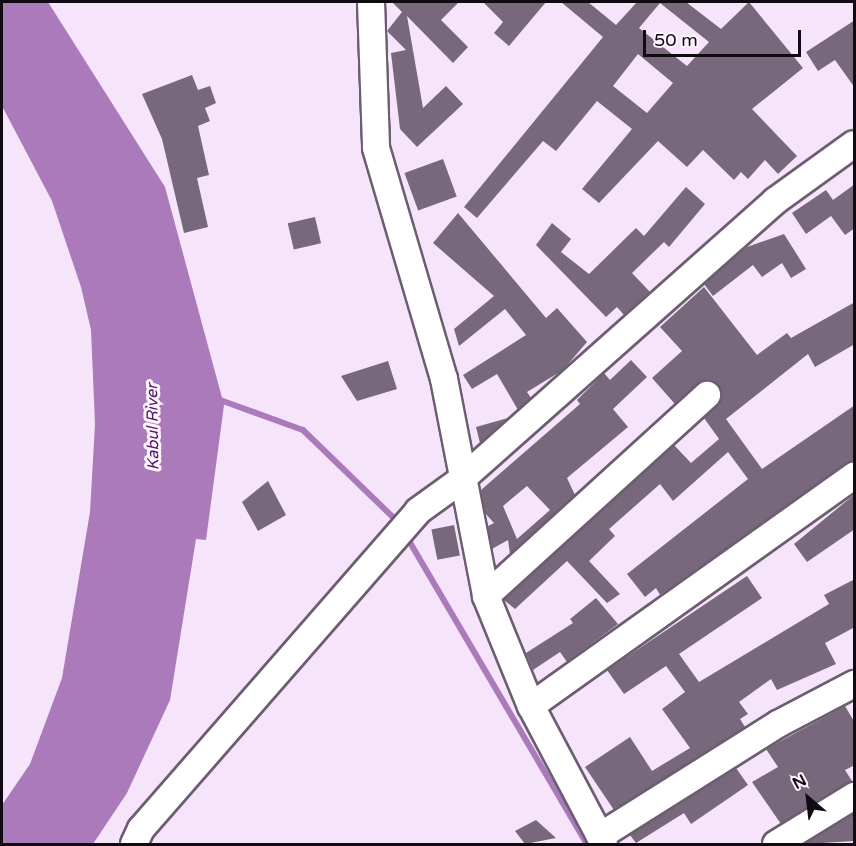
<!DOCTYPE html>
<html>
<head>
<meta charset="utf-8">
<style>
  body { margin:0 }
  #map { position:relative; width:856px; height:846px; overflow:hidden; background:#f6e4fb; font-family:"Varela Round",sans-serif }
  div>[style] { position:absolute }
  .water>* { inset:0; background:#ab7aba }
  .stream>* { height:6px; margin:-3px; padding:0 3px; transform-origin:3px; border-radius:3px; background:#ab7aba }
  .building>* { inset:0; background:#77687c; transform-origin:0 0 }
  .roads { filter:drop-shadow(2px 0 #6d5d71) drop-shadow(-2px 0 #6d5d71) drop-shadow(0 2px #6d5d71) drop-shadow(0 -2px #6d5d71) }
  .minor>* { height:26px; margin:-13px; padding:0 13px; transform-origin:13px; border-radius:13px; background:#fff }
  span { translate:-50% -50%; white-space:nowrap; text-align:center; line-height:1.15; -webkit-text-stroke:6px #fdf6ff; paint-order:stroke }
  .water-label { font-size:16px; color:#521362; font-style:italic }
  .frame { position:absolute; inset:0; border:3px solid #100a12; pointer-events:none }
  .north { position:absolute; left:778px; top:768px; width:60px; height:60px; -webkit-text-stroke:4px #fdf6ff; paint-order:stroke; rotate:332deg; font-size:16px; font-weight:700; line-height:24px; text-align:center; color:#100a12 }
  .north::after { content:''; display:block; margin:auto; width:21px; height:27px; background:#100a12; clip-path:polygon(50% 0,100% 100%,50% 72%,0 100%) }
  .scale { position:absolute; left:643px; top:30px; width:158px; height:27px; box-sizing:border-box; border:3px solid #100a12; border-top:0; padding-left:8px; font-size:18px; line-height:21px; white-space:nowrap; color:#100a12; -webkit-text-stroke:4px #fdf6ff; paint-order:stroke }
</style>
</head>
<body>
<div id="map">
  <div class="water">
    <div style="clip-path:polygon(2px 2px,48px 2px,165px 187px,224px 405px,206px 540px,196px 539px,170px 700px,127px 793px,93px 844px,2px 844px,2px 805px,30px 764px,62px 678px,90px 512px,95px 424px,91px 330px,81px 287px,52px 201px,2px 106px)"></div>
  </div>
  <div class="stream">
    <div style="left:220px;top:400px;width:88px;rotate:19.9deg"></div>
    <div style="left:303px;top:430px;width:134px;rotate:44.1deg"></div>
    <div style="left:405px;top:534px;width:359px;rotate:59.6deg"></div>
  </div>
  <div class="building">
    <div style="clip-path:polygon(392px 2px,459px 2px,441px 20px,468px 47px,453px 63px,407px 16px,423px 108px,446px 86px,463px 104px,417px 147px,400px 129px,391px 53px,406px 50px,387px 31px,402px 12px)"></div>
    <div style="clip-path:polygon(483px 2px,546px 2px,509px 46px,494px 33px,503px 22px)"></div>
    <div style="clip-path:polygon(evenodd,561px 2px,588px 2px,616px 25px,637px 2px,686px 2px,721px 29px,749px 2px,803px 68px,752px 109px,797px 156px,778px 174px,765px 160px,748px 179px,741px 172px,734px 180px,703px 150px,687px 167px,658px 141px,599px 203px,582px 189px,632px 129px,597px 101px,556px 151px,543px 141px,477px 218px,464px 207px,603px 37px,561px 2px,660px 3px,709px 42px,687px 66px,639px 28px,660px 3px,561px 2px,638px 54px,673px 83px,647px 113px,613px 86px,638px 54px)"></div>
    <div style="clip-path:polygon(855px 20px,855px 88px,835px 60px,818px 71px,806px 52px)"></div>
    <div style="clip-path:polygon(192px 75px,198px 90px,210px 86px,216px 103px,205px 108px,210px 121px,198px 126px,209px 175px,197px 178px,208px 227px,184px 233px,162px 139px,142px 94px)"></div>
    <div style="left:443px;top:159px;width:40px;height:41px;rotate:70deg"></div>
    <div style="clip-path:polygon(855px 184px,855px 228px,845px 235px,831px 216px,806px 234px,792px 213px,826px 190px,833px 200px)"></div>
    <div style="clip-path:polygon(686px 187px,705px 204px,669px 247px,664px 242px,632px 273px,650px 292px,624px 315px,617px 307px,606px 317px,536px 245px,552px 223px,571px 239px,561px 252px,589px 274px,636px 228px,644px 236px)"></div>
    <div style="clip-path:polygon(458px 213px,546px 318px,557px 308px,587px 342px,563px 370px,527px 392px,531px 398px,518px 410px,497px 374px,472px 389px,463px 375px,526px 335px,505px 309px,459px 346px,454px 329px,494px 296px,433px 243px)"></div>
    <div style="left:315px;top:217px;width:27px;height:28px;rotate:77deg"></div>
    <div style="clip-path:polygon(784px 234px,806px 269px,791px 278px,782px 263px,762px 277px,753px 265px,713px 296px,704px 284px,744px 248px)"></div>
    <div style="clip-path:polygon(704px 287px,757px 355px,787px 333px,791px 338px,855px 302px,855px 344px,815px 367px,808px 354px,726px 419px,762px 469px,855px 405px,855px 461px,660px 595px,656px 588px,645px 597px,627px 574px,748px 479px,728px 452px,673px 501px,660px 484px,609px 529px,615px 536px,589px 561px,620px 594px,607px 603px,567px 561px,515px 609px,504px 600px,674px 445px,691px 463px,719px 439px,704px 418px,721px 400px,718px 385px,703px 381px,675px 404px,652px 378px,682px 351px,660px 327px)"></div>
    <div style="clip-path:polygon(evenodd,631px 360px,647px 377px,613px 409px,628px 427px,567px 478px,575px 495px,510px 554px,508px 540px,492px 549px,488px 526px,494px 523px,485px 513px,481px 490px,580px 404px,577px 400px,604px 373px,610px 380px,631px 360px,527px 486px,550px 510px,517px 539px,503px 506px,527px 486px)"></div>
    <div style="clip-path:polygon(388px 361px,397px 389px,357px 401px,341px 376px)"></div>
    <div style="clip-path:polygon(508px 418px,480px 443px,476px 427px)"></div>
    <div style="clip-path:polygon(268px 481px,286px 515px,258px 531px,242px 502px)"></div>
    <div style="clip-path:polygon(855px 494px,855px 529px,807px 562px,794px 544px)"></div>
    <div style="left:454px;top:525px;width:31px;height:23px;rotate:79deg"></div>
    <div style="clip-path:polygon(747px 576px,762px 598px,679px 654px,699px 682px,829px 604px,824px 595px,855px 579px,855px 627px,825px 643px,836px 664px,777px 690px,771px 679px,739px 702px,748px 714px,740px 719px,745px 727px,614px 810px,585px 767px,630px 737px,652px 771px,690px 748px,662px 709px,685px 692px,666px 666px,624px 694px,607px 670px)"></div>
    <div style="clip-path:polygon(596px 598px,618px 624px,567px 662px,560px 652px,533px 670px,526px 653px,573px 623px,570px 619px)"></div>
    <div style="clip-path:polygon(845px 706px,855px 723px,855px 765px,845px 770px,852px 781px,781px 824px,752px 782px,778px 767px,766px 749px)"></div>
    <div style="clip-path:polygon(736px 768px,748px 785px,691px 824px,684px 813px,636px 843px,630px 835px)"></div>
    <div style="clip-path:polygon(855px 813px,855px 841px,804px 844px)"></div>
    <div style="clip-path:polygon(536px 820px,556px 838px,525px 844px,515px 831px)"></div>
  </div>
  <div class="roads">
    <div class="minor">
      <div style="left:371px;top:2px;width:146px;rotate:88deg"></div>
      <div style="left:376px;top:148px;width:241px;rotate:73.6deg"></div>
      <div style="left:444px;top:379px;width:221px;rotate:79deg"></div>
      <div style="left:486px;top:596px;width:119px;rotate:67.8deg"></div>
      <div style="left:531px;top:706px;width:156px;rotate:62.1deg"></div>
      <div style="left:486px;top:596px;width:299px;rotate:-42.3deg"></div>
      <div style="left:531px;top:706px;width:397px;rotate:-35.5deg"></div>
      <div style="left:600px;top:836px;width:210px;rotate:-32.2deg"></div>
      <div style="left:778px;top:724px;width:86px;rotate:-27.8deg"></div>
      <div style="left:134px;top:844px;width:17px;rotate:-65deg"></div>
      <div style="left:141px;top:829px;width:422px;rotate:-48.9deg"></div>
      <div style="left:418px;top:511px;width:53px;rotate:-35.8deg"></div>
      <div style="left:461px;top:480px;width:420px;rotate:-41.6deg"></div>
      <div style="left:775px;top:201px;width:97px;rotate:-35.8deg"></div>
      <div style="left:776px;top:844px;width:92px;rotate:-31.6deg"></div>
    </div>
  </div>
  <div class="water-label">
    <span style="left:153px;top:427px;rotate:-91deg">Kabul River</span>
  </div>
  <div class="frame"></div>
  <div class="north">N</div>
  <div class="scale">50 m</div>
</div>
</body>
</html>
